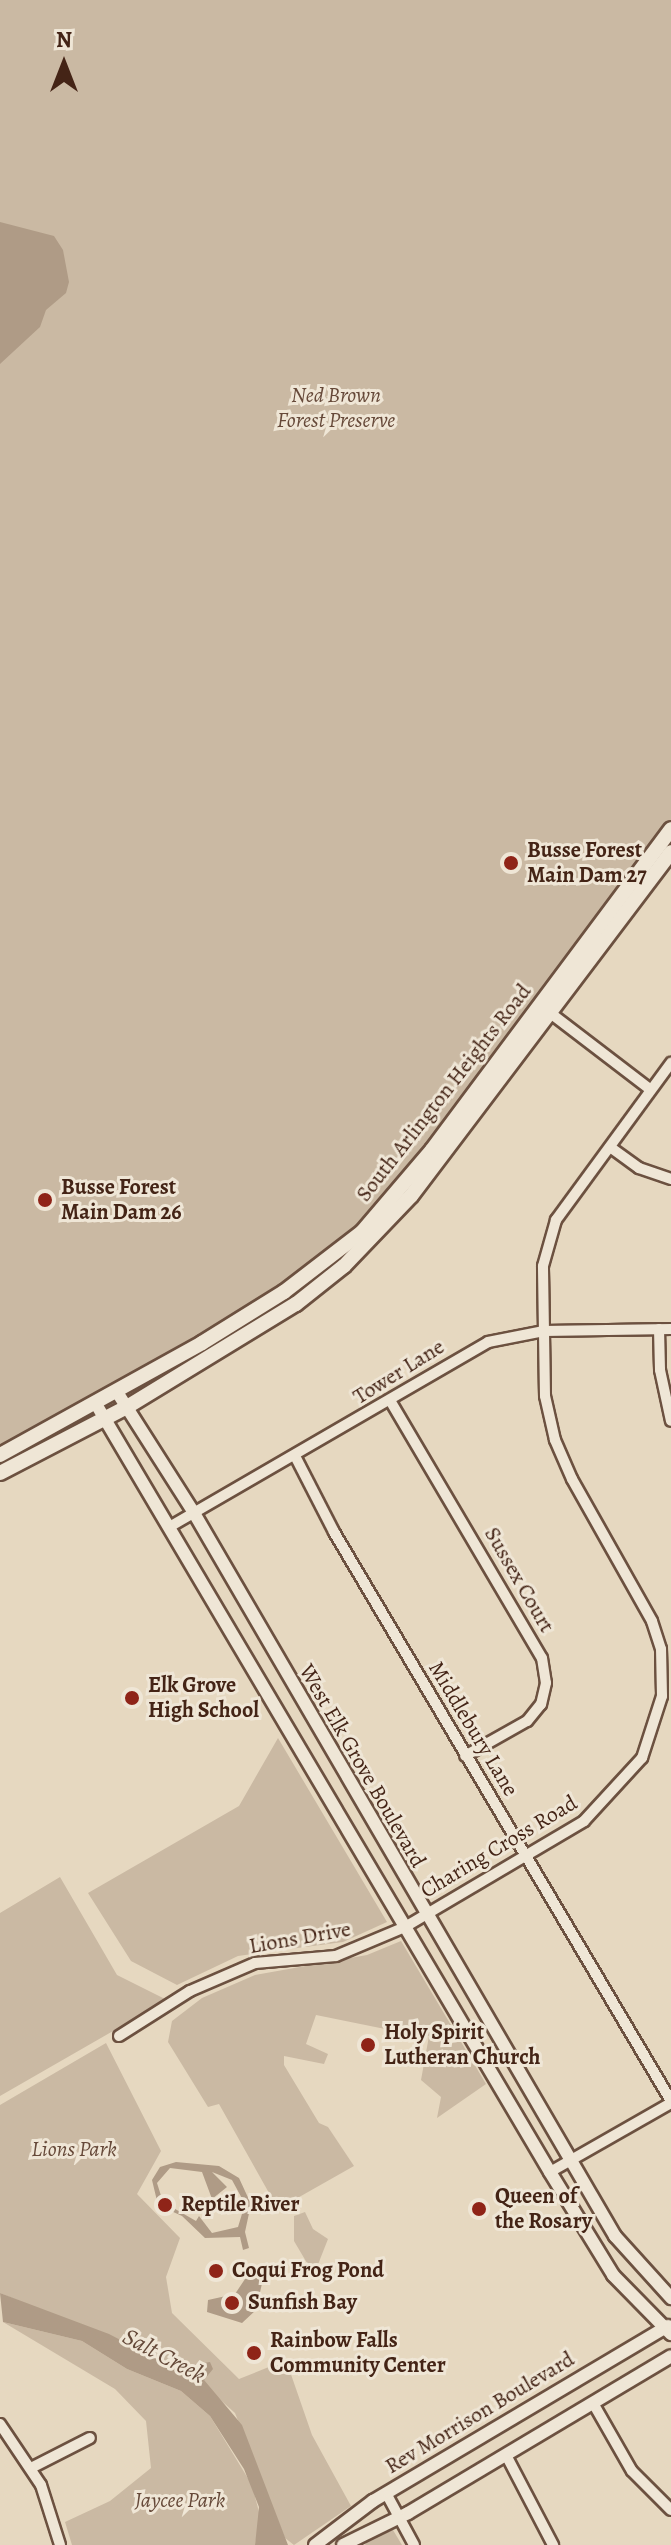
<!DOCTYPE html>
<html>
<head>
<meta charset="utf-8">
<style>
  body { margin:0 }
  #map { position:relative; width:671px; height:2545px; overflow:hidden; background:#e6d8c0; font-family:Alegreya,serif }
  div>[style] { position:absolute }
  .green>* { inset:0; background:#cab9a3 }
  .water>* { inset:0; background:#af9b86 }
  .roads { filter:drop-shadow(2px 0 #6c5140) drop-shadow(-2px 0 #6c5140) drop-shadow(0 2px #6c5140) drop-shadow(0 -2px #6c5140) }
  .minor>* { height:10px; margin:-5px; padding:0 5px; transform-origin:5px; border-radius:5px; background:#efe6d6 }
  .tertiary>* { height:12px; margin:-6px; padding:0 6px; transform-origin:6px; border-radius:6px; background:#efe6d6 }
  .secondary>* { height:14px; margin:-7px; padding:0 7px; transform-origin:7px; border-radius:7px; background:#efe6d6 }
  .dots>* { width:22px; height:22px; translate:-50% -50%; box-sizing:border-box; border:4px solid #efe6d6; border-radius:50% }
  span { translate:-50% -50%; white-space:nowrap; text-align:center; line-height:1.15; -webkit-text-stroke:6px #efe6d6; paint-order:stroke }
  .park-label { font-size:22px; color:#664939; font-style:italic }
  .poi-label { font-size:22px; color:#442416; font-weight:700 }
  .left { translate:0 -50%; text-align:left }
  .street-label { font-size:22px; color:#442416 }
  .water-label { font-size:24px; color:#644838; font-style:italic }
  .north { position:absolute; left:24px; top:24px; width:80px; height:80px; -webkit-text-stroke:6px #efe6d6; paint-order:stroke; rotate:0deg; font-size:22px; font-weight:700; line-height:32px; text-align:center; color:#442416 }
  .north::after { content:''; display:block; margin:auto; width:28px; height:36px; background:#442416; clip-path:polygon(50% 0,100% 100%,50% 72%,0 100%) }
</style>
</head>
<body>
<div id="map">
  <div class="green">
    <div style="clip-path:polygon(0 0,671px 0,671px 829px,432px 1150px,323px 1264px,0 1455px)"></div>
    <div style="clip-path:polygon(278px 1738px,387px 1922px,343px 1942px,238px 1956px,177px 1985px,131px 1961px,88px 1893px,239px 1806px)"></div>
    <div style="clip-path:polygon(60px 1877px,117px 1975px,167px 2000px,0 2096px,0 1913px)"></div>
    <div style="clip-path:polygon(401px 1941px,486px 2084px,437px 2118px,441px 2097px,421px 2080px,429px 2036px,398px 2025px,390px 2030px,316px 2015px,306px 2044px,328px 2054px,324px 2064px,284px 2056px,284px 2065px,319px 2123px,328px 2127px,354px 2166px,278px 2209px,219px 2104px,208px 2107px,168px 2042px,172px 2021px,202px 1998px,255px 1975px,367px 1955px)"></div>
    <div style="clip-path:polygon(106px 2043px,161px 2151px,137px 2194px,180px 2238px,166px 2277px,172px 2313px,239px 2379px,286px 2360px,312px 2435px,351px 2506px,294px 2545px,285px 2538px,235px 2413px,187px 2370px,0 2293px,0 2105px)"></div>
    <div style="clip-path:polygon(305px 2212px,313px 2229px,328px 2239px,317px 2267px,307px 2263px,294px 2241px,294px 2216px)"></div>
    <div style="clip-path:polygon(3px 2322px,82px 2341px,127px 2369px,181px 2391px,210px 2416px,252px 2485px,260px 2516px,255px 2545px,72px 2545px,65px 2522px,110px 2501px,151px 2468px,146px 2421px,115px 2389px)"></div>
    <div style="clip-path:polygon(393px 2530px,402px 2545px,365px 2545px,367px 2541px)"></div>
  </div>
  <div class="water">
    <div style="clip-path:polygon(0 222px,54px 236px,63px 250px,69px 282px,66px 293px,46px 310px,40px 327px,0 364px)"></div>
    <div style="clip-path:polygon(evenodd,176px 2162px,219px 2166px,239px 2178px,251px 2204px,245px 2232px,249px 2248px,243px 2250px,240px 2237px,205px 2238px,182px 2216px,158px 2205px,152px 2180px,160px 2167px,176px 2162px,170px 2168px,202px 2172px,212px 2199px,227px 2187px,212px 2172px,232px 2180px,245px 2204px,238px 2227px,212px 2233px,199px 2216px,196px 2221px,163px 2202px,157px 2183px,170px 2168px)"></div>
    <div style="clip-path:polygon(247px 2276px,263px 2279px,256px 2310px,242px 2323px,207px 2312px,208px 2300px,235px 2294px)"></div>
    <div style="clip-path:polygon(0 2293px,109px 2334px,174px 2368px,210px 2362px,213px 2369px,204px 2380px,242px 2425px,288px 2545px,255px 2545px,259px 2507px,244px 2469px,210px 2416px,181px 2391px,127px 2369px,82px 2341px,3px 2322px)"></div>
  </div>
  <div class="roads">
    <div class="minor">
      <div style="left:549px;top:1012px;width:128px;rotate:37.4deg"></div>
      <div style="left:610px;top:1147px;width:36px;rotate:36deg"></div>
      <div style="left:639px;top:1168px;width:34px;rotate:19deg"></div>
      <div style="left:659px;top:1329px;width:41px;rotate:88.6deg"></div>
      <div style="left:660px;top:1370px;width:52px;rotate:77.8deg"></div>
      <div style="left:391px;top:1402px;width:297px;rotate:59.5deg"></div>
      <div style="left:542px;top:1658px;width:25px;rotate:81deg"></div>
      <div style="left:546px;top:1683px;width:22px;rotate:103deg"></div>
      <div style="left:541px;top:1704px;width:22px;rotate:129deg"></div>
      <div style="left:527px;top:1721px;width:71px;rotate:150.6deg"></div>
      <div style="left:295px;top:1456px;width:85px;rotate:62.8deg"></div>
      <div style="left:334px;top:1532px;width:661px;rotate:59.36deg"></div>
      <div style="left:171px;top:1526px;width:367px;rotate:-30.1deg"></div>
      <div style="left:488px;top:1342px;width:57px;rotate:-11.1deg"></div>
      <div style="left:544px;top:1331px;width:127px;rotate:-0.9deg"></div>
      <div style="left:119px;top:2036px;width:84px;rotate:-32.4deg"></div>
      <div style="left:190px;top:1991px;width:71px;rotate:-23.3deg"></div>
      <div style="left:255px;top:1963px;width:81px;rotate:-4.9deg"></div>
      <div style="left:336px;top:1956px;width:75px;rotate:-22.8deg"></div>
      <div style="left:405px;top:1927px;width:208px;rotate:-30.6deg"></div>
      <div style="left:584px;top:1821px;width:86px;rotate:-47.4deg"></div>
      <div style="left:642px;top:1758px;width:65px;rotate:-72.1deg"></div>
      <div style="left:662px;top:1696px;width:47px;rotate:-91.2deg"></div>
      <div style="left:661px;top:1649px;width:29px;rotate:-108deg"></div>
      <div style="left:652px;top:1621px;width:163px;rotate:-119.4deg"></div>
      <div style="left:572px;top:1479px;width:43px;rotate:-113.6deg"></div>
      <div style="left:555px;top:1440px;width:45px;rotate:-102.8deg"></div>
      <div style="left:545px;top:1396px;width:130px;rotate:-90.9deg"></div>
      <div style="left:543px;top:1266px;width:48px;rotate:-74.2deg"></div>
      <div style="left:556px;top:1220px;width:195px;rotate:-53.8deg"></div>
      <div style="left:550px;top:2172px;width:139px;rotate:-29.7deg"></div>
      <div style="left:593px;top:2403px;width:78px;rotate:60.2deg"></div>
      <div style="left:632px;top:2471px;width:55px;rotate:45deg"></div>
      <div style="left:0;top:2424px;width:73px;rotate:56.1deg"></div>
      <div style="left:41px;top:2485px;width:63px;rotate:72.4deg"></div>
      <div style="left:506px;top:2455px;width:102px;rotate:62.4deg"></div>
      <div style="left:31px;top:2468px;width:66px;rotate:-27deg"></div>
      <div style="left:386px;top:2493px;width:59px;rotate:61.7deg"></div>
    </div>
    <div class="tertiary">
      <div style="left:117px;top:1392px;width:143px;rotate:57.5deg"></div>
      <div style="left:194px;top:1513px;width:837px;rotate:59.79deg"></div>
      <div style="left:615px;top:2236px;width:84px;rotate:47.9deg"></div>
      <div style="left:96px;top:1404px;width:892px;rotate:59.41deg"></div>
      <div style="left:550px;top:2172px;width:121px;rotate:58.5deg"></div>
      <div style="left:613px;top:2275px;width:83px;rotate:45.5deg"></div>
      <div style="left:315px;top:2545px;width:73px;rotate:-37.2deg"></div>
      <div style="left:373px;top:2501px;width:343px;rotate:-30.7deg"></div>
      <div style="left:343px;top:2545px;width:72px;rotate:-26.2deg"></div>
      <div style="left:408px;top:2513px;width:306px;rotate:-30.8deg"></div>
    </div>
    <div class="secondary">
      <div style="left:0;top:1455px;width:231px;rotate:-29deg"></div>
      <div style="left:202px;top:1343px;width:97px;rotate:-31.9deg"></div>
      <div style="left:284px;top:1292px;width:98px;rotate:-37.6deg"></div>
      <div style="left:362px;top:1232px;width:108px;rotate:-49.5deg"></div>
      <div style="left:432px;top:1150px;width:400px;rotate:-53.3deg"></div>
      <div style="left:0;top:1473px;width:143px;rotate:-27.5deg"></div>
      <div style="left:127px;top:1407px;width:198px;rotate:-31.4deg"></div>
      <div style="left:296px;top:1304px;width:61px;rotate:-38.4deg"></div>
      <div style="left:344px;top:1266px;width:97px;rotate:-46.3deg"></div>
      <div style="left:411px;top:1196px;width:431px;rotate:-52.9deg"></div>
    </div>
  </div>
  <div class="dots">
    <div style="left:511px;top:863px;background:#8f2418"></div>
    <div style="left:45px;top:1200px;background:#8f2418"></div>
    <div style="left:132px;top:1698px;background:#8f2418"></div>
    <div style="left:368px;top:2045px;background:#8f2418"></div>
    <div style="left:165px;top:2205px;background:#8f2418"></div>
    <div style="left:479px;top:2209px;background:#8f2418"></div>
    <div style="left:216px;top:2271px;background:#8f2418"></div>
    <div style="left:232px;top:2303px;background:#8f2418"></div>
    <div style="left:254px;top:2353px;background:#8f2418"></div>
  </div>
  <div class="park-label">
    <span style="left:336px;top:408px">Ned Brown<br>Forest Preserve</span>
    <span style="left:74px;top:2150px">Lions Park</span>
    <span style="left:180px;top:2501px">Jaycee Park</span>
  </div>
  <div class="poi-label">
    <span class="left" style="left:527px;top:863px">Busse Forest<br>Main Dam 27</span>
    <span class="left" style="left:61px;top:1200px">Busse Forest<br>Main Dam 26</span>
    <span class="left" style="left:148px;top:1698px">Elk Grove<br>High School</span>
    <span class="left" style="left:384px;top:2045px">Holy Spirit<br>Lutheran Church</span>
    <span class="left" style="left:495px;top:2209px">Queen of<br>the Rosary</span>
    <span class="left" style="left:181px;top:2205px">Reptile River</span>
    <span class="left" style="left:232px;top:2271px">Coqui Frog Pond</span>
    <span class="left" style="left:248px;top:2303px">Sunfish Bay</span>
    <span class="left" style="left:270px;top:2353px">Rainbow Falls<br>Community Center</span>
  </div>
  <div class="street-label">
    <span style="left:444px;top:1093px;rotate:-52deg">South Arlington Heights Road</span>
    <span style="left:399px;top:1372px;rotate:-32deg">Tower Lane</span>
    <span style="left:519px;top:1580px;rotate:60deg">Sussex Court</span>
    <span style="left:473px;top:1729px;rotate:59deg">Middlebury Lane</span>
    <span style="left:362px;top:1766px;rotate:60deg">West Elk Grove Boulevard</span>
    <span style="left:499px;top:1847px;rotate:-31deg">Charing Cross Road</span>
    <span style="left:300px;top:1938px;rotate:-10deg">Lions Drive</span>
    <span style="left:480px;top:2413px;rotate:-31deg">Rev Morrison Boulevard</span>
  </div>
  <div class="water-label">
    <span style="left:164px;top:2356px;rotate:28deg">Salt Creek</span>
  </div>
  <div class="north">N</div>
</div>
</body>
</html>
